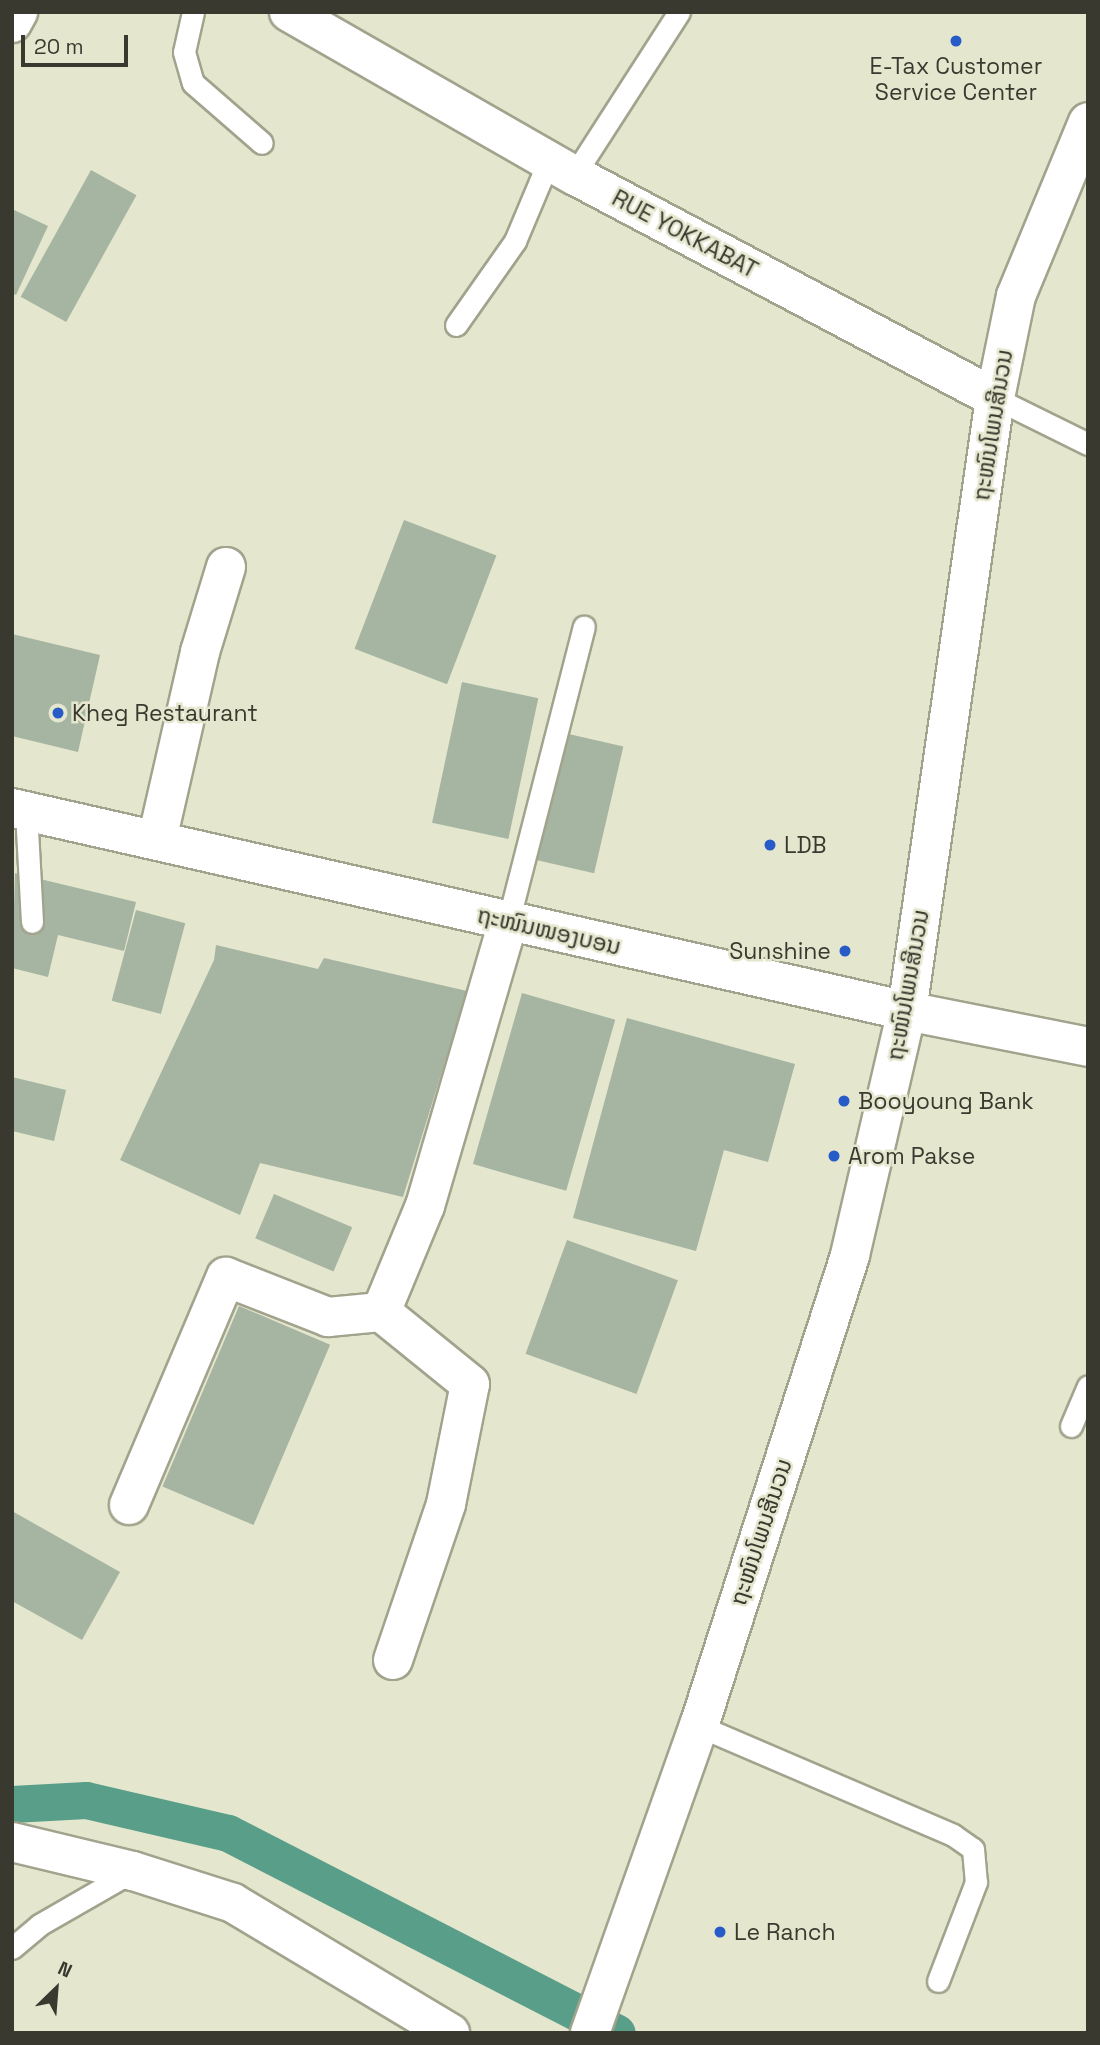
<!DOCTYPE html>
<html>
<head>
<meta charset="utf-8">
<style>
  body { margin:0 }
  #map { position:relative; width:1100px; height:2045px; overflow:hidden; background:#e5e6ce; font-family:"Space Grotesk","Noto Sans Lao",sans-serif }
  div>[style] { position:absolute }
  .canal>* { height:37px; margin:-18.5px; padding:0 18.5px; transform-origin:18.5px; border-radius:18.5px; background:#589e88 }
  .building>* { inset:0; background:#a5b5a2; transform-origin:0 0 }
  .roads { filter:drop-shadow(2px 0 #a2a38d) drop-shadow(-2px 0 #a2a38d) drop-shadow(0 2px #a2a38d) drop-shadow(0 -2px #a2a38d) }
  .lane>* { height:21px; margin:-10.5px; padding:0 10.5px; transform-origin:10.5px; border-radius:10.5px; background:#fff }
  .street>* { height:38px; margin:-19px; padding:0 19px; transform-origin:19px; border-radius:19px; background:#fff }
  .secondary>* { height:38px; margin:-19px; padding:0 19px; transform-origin:19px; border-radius:19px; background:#fff }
  .dots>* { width:19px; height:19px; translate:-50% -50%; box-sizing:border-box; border:4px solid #e5e6ce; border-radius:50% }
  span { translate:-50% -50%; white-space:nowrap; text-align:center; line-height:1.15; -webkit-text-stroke:5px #e5e6ce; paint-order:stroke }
  .poi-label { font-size:23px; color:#393930 }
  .left { translate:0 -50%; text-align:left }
  .right { translate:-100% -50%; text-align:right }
  .street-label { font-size:23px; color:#393930 }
  .frame { position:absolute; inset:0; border:14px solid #393930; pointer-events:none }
  .north { position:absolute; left:21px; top:1954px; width:70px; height:70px; -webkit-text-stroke:5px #e5e6ce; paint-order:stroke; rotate:25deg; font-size:19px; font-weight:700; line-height:28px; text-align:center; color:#393930 }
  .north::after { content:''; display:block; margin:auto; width:24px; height:32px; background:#393930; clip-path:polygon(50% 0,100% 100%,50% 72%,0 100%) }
  .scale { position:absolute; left:21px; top:35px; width:107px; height:32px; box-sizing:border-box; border:4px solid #393930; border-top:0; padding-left:9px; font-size:21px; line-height:24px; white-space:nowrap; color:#393930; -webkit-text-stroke:5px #e5e6ce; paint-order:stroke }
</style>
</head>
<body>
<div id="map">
  <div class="canal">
    <div style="left:12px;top:1804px;width:74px;rotate:-3.1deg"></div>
    <div style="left:86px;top:1800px;width:146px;rotate:13.1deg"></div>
    <div style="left:228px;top:1833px;width:437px;rotate:27.2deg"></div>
  </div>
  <div class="building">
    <div style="left:91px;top:170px;width:52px;height:145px;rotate:29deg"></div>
    <div style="clip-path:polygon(12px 209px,48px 226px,16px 295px,12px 293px)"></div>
    <div style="left:404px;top:520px;width:99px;height:138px;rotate:21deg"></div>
    <div style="clip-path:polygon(12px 634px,100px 655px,78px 752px,12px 736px)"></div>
    <div style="left:462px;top:682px;width:78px;height:144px;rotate:12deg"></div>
    <div style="left:560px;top:732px;width:65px;height:130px;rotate:13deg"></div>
    <div style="clip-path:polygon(15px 873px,136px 902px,124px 951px,58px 935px,48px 977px,12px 968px)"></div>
    <div style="left:136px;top:910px;width:51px;height:94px;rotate:15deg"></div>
    <div style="clip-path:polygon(216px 945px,318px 969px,324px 958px,467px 991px,403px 1197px,260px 1163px,240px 1215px,120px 1160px,214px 960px)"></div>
    <div style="left:522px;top:993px;width:97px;height:178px;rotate:16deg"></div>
    <div style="clip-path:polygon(627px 1018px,795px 1064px,768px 1162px,724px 1150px,696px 1251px,573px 1218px)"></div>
    <div style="clip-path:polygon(12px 1077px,66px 1090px,54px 1141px,12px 1131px)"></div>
    <div style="left:274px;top:1194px;width:85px;height:48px;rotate:23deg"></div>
    <div style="left:567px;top:1240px;width:118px;height:121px;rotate:20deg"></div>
    <div style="left:239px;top:1306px;width:99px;height:196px;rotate:23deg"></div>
    <div style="clip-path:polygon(12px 1511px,120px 1572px,82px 1640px,12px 1601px)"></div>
  </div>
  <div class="roads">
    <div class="lane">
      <div style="left:193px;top:12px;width:41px;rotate:102.7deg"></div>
      <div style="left:184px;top:52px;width:32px;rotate:74deg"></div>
      <div style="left:193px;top:83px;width:91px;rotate:41deg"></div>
      <div style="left:574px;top:175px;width:194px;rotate:-57.2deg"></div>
      <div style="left:456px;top:325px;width:103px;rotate:-54.9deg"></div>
      <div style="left:515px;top:241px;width:88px;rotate:-67.2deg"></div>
      <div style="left:995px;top:398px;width:104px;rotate:26.3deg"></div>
      <div style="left:26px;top:811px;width:111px;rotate:86.9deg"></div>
      <div style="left:508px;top:922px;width:305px;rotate:-75.6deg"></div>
      <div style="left:1071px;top:1426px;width:43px;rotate:-67deg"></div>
      <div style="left:699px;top:1726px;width:276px;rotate:23.2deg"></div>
      <div style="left:953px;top:1835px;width:24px;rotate:35deg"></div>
      <div style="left:973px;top:1849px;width:33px;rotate:85deg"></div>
      <div style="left:976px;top:1882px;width:106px;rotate:111deg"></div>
      <div style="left:12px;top:1948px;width:35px;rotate:-40deg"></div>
      <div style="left:39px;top:1925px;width:106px;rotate:-29.9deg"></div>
    </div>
    <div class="street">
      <div style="left:289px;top:12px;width:328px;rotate:29.8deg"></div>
      <div style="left:574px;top:175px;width:476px;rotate:27.9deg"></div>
      <div style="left:12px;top:23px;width:13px;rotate:-61deg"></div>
      <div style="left:157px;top:840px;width:193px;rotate:-77.1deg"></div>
      <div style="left:200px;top:652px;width:89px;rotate:-73deg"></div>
      <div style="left:129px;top:1505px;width:248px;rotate:-67deg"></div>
      <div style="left:226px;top:1277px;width:110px;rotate:21.4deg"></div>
      <div style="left:328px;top:1317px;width:53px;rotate:-5.4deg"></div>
      <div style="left:393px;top:1660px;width:165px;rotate:-71.2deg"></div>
      <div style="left:446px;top:1504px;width:122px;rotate:-78.7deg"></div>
      <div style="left:470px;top:1384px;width:114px;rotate:-141deg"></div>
      <div style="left:381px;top:1312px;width:115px;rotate:-67.5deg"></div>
      <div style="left:425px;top:1206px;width:296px;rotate:-73.7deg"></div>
      <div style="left:12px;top:1842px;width:124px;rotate:13.5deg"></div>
      <div style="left:133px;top:1871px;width:105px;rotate:17.7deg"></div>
      <div style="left:233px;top:1903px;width:253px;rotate:30.9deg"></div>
    </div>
    <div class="secondary">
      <div style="left:12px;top:808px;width:918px;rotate:12.78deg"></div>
      <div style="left:907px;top:1011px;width:185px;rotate:11.2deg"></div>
      <div style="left:590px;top:2033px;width:326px;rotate:-70.5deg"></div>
      <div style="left:699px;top:1726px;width:495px;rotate:-72.2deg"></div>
      <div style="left:850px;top:1255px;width:251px;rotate:-76.9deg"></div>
      <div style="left:907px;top:1011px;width:619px;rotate:-81.83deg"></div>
      <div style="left:995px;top:398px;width:104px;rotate:-78.4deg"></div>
      <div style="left:1016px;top:296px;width:188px;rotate:-67.5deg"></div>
    </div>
  </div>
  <div class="dots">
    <div style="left:956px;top:41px;background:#265bc8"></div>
    <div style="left:58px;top:713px;background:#265bc8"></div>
    <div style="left:770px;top:845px;background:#265bc8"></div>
    <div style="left:845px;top:951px;background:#265bc8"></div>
    <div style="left:844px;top:1101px;background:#265bc8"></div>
    <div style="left:834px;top:1156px;background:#265bc8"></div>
    <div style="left:720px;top:1932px;background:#265bc8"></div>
  </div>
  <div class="poi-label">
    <span style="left:956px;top:79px">E-Tax Customer<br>Service Center</span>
    <span class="left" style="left:72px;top:713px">Kheg Restaurant</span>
    <span class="left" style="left:784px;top:845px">LDB</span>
    <span class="right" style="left:831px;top:951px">Sunshine</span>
    <span class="left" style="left:858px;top:1101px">Booyoung Bank</span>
    <span class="left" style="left:848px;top:1156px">Arom Pakse</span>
    <span class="left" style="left:734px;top:1932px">Le Ranch</span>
  </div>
  <div class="street-label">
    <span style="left:685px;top:234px;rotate:28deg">RUE YOKKABAT</span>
    <span style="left:993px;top:425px;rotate:-81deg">ຖະໜົນໂພນສີນວນ</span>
    <span style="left:549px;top:931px;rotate:13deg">ຖະໜົນໜອງບອນ</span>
    <span style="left:908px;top:985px;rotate:-80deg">ຖະໜົນໂພນສີນວນ</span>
    <span style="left:761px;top:1532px;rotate:-72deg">ຖະໜົນໂພນສີນວນ</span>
  </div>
  <div class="frame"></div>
  <div class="north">N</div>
  <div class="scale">20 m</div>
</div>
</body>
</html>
